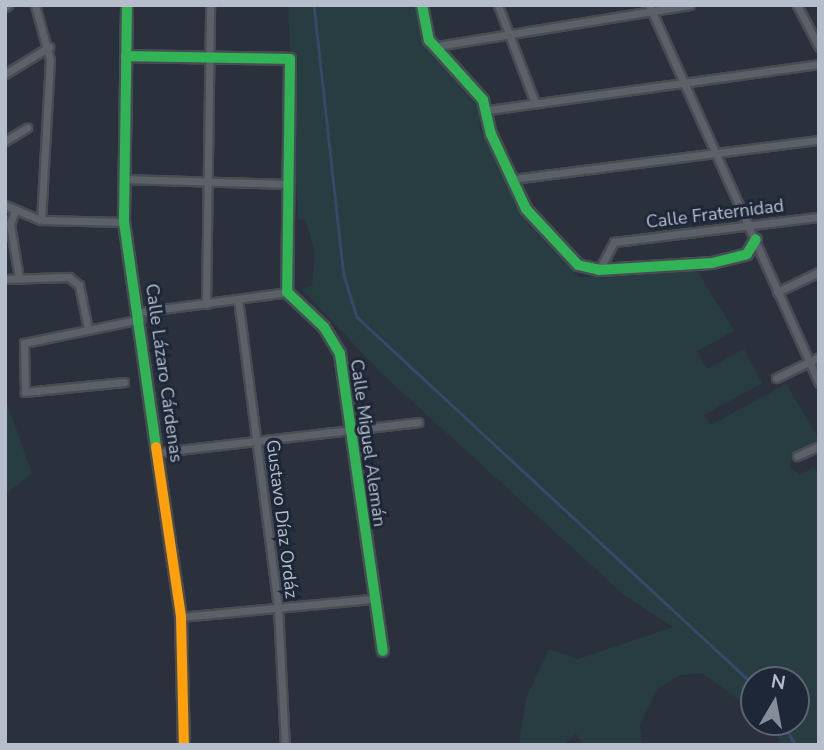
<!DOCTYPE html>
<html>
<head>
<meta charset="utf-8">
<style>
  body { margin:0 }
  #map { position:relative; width:824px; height:750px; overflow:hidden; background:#2b313c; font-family:"Nunito Sans",sans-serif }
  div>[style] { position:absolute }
  .green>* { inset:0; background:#273d42 }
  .stream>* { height:2.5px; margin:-1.25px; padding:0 1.25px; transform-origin:1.25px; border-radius:1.25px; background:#364967 }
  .roads { filter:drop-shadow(2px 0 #484c54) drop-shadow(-2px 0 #484c54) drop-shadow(0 2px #484c54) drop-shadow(0 -2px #484c54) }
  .street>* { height:7px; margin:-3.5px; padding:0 3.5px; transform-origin:3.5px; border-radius:3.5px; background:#5c6069 }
  .fast>* { height:10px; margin:-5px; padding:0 5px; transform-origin:5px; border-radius:5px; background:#30b455 }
  .slow>* { height:10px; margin:-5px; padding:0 5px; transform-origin:5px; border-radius:5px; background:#ff9f0a }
  span { translate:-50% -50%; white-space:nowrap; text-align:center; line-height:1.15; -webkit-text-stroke:6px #1e2737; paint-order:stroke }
  .street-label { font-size:18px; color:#b6becc }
  .frame { position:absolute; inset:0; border:7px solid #b6becc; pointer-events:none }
  .north { position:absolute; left:740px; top:666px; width:70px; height:70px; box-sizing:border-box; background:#1e2737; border:2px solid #5b6373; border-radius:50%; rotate:10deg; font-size:19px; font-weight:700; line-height:28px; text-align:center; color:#b6becc }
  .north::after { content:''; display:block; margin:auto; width:24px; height:32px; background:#858d9a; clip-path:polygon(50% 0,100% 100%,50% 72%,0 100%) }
</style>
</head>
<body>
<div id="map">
  <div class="green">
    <div style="clip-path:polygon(288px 5px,419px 5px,427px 49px,479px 109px,480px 128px,528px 225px,579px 277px,697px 270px,734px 331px,697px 351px,707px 369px,744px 349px,762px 383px,704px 415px,711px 425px,786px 384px,819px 439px,792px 455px,790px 467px,800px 475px,814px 467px,819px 476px,819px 745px,783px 745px,768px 722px,796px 722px,796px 680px,754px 680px,754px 711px,702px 673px,680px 675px,658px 688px,640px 724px,642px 745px,583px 745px,576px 734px,563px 745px,519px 745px,526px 698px,549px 649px,578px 659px,673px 627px,624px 595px,380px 372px,302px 289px,312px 285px,315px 252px,305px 219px,298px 220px)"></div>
    <div style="clip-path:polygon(5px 398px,32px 473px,5px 495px)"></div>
  </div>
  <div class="stream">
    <div style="left:314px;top:5px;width:272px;rotate:83.7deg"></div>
    <div style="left:344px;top:275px;width:44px;rotate:72.8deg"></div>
    <div style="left:357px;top:317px;width:541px;rotate:42.83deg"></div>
    <div style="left:782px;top:722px;width:27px;rotate:59deg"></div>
  </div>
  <div class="roads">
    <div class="street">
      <div style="left:35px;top:5px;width:57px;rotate:74.7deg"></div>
      <div style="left:50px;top:60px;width:160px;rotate:93.2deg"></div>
      <div style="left:498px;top:5px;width:105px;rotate:69.3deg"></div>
      <div style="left:649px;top:5px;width:414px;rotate:65.8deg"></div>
      <div style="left:797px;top:5px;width:47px;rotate:62.4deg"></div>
      <div style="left:5px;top:7px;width:4px;rotate:-34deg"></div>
      <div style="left:437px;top:46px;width:256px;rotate:-9.2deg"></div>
      <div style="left:5px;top:74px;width:52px;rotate:-31.5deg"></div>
      <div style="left:488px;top:110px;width:334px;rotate:-7.9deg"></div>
      <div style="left:5px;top:141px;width:26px;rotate:-31deg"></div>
      <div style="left:123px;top:179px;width:165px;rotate:1.7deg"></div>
      <div style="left:513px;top:179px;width:308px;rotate:-7.3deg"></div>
      <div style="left:5px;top:205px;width:39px;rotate:23deg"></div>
      <div style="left:41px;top:220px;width:83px;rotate:1.4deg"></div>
      <div style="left:15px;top:211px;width:14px;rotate:111deg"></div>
      <div style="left:10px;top:224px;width:55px;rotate:80.5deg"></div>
      <div style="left:599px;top:270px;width:32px;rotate:-62deg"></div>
      <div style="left:614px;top:242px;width:207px;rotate:-7deg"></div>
      <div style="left:5px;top:279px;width:64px;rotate:-1.8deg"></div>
      <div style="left:69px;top:277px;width:13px;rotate:39deg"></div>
      <div style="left:79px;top:285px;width:45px;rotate:78.4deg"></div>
      <div style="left:777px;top:292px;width:47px;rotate:-25.5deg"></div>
      <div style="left:238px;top:299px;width:312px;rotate:82.6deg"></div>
      <div style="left:278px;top:608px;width:137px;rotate:87.1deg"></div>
      <div style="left:206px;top:304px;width:299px;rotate:-89.2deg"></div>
      <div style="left:140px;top:312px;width:148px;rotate:-7.7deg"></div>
      <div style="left:776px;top:378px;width:48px;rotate:-26deg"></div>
      <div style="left:124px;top:382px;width:100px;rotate:174.2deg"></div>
      <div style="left:25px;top:392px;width:49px;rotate:-91.2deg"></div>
      <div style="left:24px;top:343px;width:119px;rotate:-11.6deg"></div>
      <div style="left:160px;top:452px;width:260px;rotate:-6.6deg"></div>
      <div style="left:797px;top:456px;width:24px;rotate:-24deg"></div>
      <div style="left:181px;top:617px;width:193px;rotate:-5.4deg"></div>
    </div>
    <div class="fast">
      <div style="left:127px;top:5px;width:217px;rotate:90.8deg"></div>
      <div style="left:124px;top:222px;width:227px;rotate:81.9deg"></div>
      <div style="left:422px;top:5px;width:36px;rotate:79deg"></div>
      <div style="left:429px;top:40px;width:81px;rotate:48deg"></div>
      <div style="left:483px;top:100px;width:35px;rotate:77deg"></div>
      <div style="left:491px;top:134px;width:83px;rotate:65deg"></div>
      <div style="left:526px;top:209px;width:76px;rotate:47.1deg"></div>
      <div style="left:578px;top:265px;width:22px;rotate:13deg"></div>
      <div style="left:599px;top:270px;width:113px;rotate:-3.5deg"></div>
      <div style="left:712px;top:263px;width:36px;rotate:-14deg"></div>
      <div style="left:747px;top:254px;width:17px;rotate:-59deg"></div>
      <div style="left:126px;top:56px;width:164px;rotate:1deg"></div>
      <div style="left:290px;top:59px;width:233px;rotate:90.7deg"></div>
      <div style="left:287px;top:292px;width:51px;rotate:43.4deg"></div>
      <div style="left:324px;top:327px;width:31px;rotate:59deg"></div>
      <div style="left:340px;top:354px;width:300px;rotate:81.8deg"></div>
    </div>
    <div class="slow">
      <div style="left:156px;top:447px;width:172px;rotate:81.6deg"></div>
      <div style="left:181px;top:617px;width:128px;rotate:88.7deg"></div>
    </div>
  </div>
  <div class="street-label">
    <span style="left:715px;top:214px;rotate:-7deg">Calle Fraternidad</span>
    <span style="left:164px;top:373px;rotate:82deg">Calle Lázaro Cárdenas</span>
    <span style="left:368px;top:443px;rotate:82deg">Calle Miguel Alemán</span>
    <span style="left:282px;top:519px;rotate:83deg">Gustavo Díaz Ordáz</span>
  </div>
  <div class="frame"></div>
  <div class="north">N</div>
</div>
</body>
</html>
